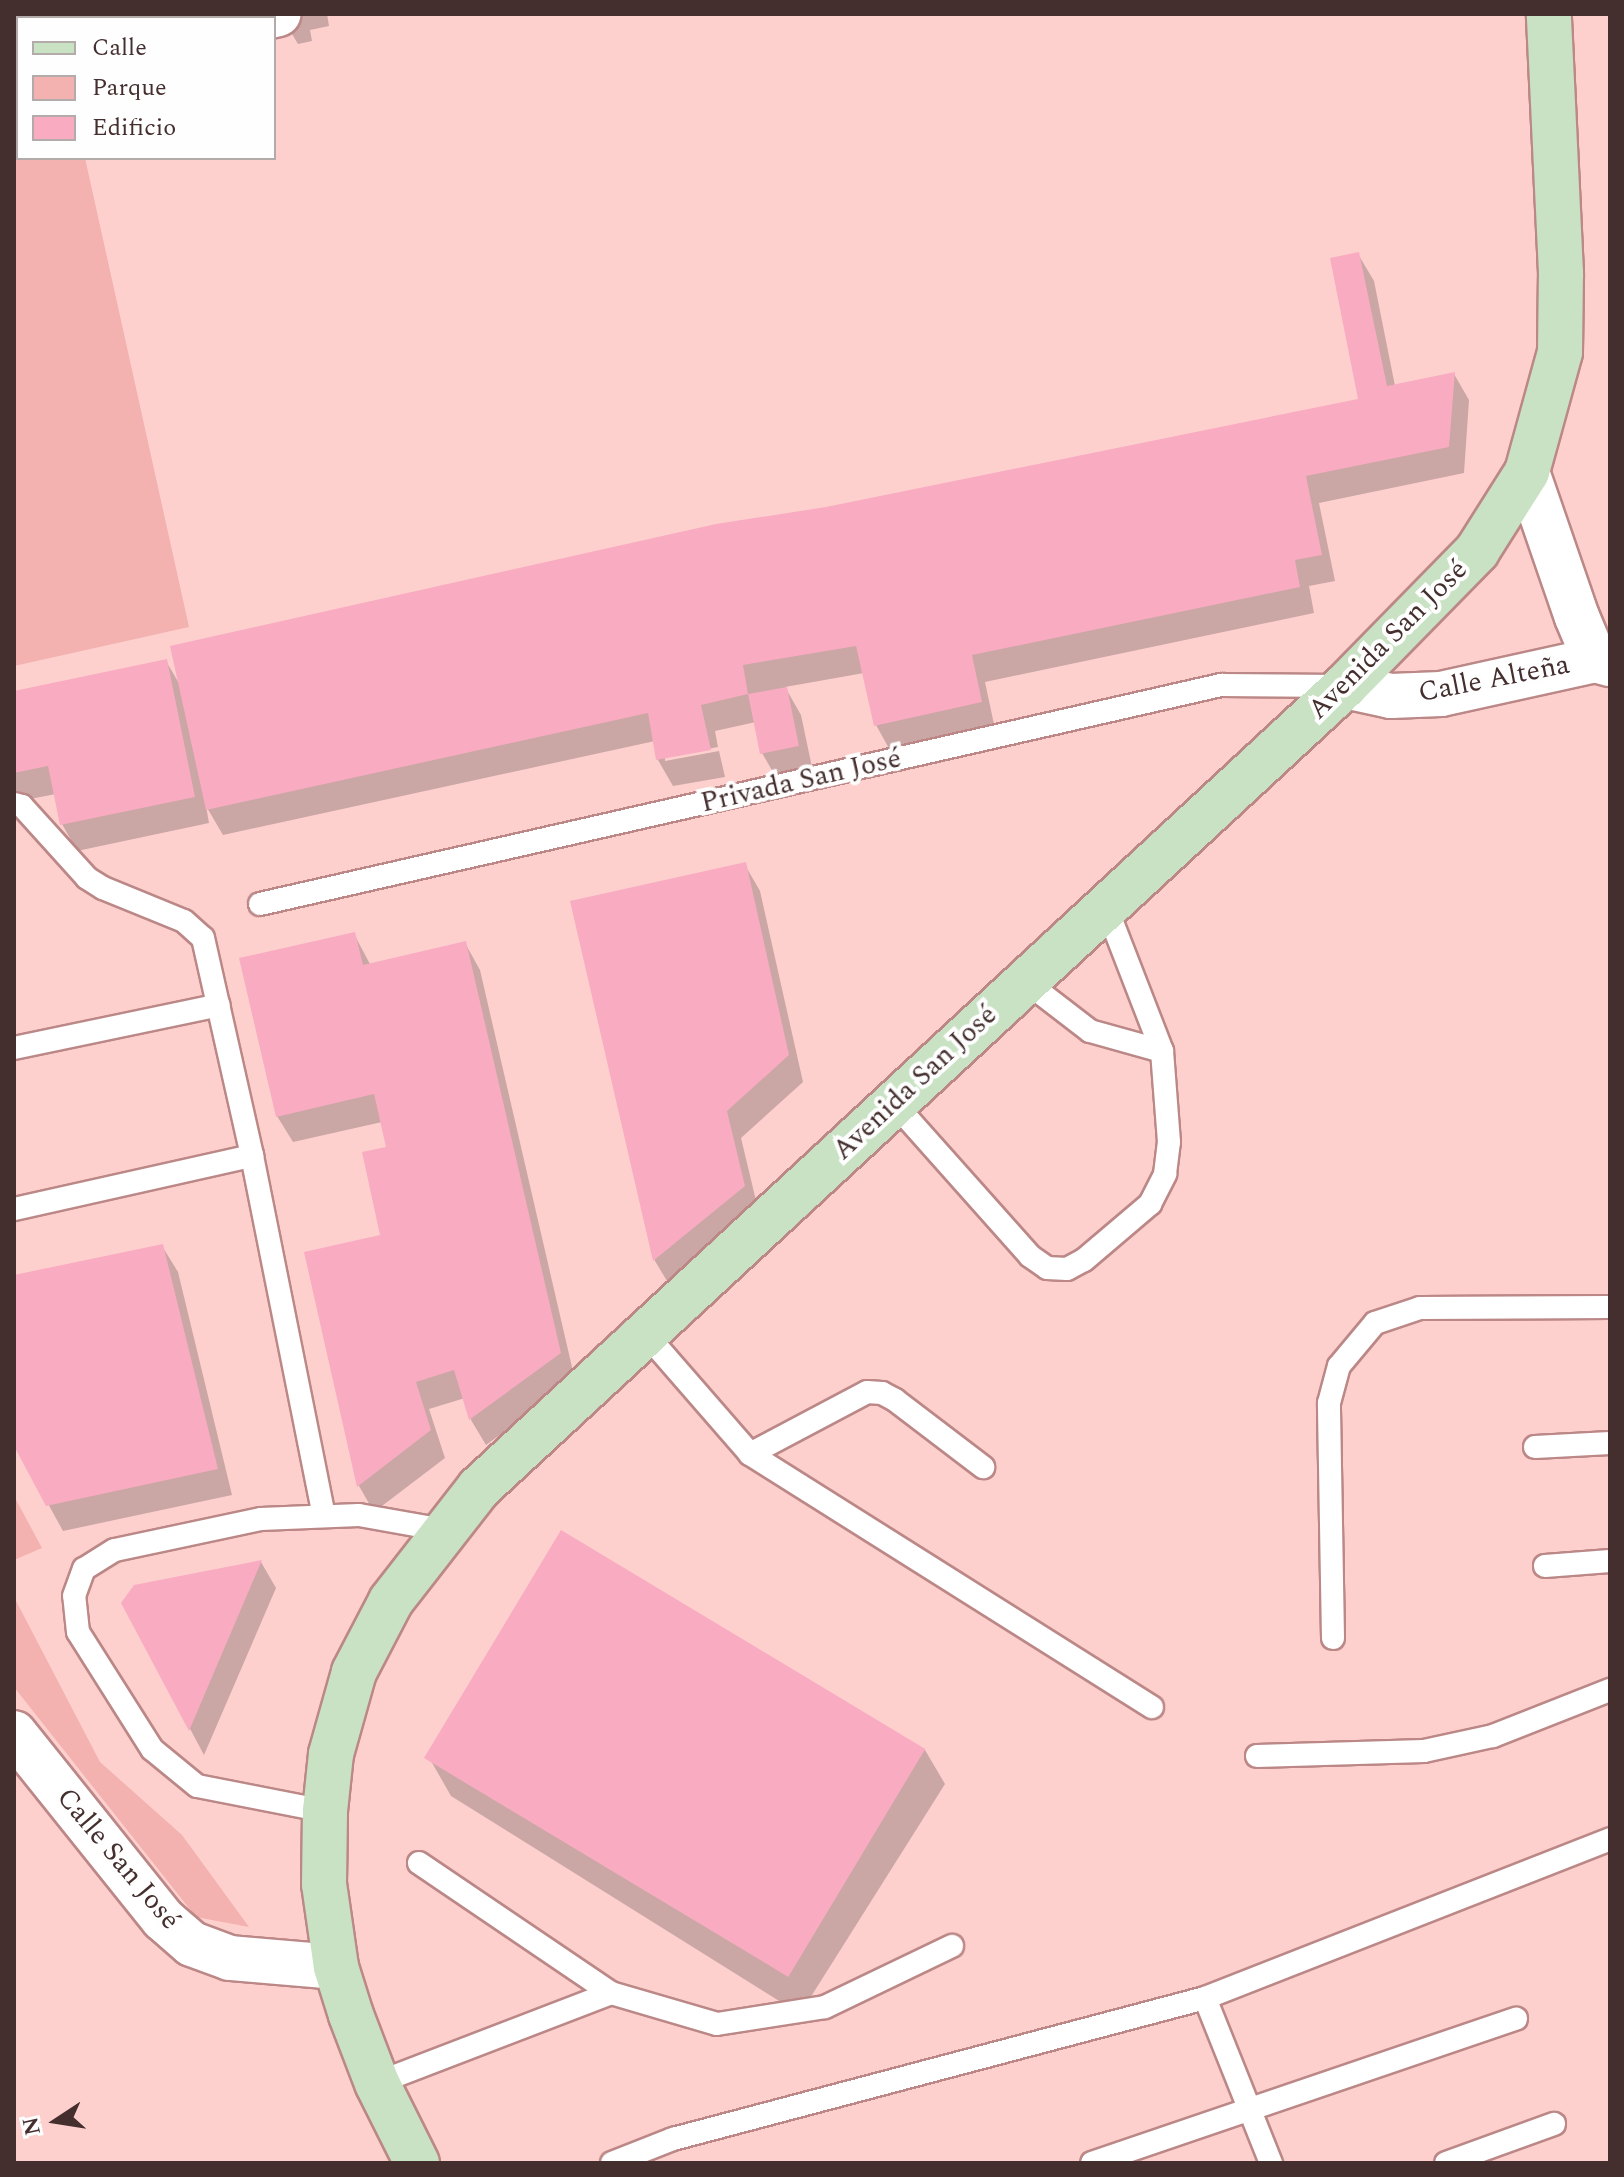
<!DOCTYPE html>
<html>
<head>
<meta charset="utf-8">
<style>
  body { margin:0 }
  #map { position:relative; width:1624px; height:2177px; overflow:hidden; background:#fdd0ce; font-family:Spectral,serif }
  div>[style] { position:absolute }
  .green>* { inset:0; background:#f3b1af }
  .shadow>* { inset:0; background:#0003 }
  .building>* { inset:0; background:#f8abc1; transform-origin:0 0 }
  .roads { filter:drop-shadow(2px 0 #bb8887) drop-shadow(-2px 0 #bb8887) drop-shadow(0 2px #bb8887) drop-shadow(0 -2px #bb8887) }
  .lane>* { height:22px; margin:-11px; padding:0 11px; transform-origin:11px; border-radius:11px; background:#fff }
  .street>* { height:44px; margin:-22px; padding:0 22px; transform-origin:22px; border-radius:22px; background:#fff }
  .secondary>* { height:44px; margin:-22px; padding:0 22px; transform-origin:22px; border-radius:22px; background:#c9e2c4 }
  span { translate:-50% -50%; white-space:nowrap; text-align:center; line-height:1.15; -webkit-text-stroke:8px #fdfefd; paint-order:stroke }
  .street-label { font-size:28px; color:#442e2e }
  .frame { position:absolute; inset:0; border:16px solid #442e2e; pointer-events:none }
  .legend { position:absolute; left:16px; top:16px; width:260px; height:144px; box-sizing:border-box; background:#fdfefd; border:2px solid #b3abaa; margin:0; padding:10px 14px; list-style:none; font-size:24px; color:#442e2e }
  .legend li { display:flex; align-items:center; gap:16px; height:40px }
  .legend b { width:40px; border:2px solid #b3abaa }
  .north { position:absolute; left:16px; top:2081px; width:80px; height:80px; -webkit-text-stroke:6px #fdfefd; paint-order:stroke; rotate:258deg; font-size:22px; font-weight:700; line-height:32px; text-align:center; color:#442e2e }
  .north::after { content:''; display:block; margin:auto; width:28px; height:36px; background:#442e2e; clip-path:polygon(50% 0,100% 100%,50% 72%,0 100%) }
</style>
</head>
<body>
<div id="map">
  <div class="green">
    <div style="clip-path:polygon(18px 149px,18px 158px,85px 158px,189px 627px,14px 666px,14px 150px)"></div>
    <div style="clip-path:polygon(14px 1496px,42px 1548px,14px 1560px)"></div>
    <div style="clip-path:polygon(14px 1597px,100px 1762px,182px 1835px,249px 1927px,196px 1917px,14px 1687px)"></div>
  </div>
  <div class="shadow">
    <div style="clip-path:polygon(119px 14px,327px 14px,329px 26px,310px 30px,312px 41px,298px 44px,289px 29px,274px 18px,120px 18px)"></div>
    <div style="clip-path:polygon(1358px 254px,1374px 281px,1395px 386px,1454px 374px,1469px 400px,1464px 473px,1319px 503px,1335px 581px,1309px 586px,1314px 613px,985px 682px,995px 729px,891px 752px,876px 725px,864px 673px,785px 687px,801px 715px,813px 772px,777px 779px,762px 753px,756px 722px,715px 731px,718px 747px,665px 757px,665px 761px,719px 751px,725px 777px,673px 786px,658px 760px,655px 741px,223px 835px,206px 806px,209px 823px,77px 851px,62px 824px,56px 794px,14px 802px,14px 693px,166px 661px,180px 685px,826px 509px,1361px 400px)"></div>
    <div style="clip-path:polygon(745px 865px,760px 891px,803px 1082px,741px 1138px,759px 1213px,670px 1286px,655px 1261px,573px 902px)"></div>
    <div style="clip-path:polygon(354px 934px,371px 966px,465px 943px,480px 970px,575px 1380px,486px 1445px,471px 1420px,465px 1398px,429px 1409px,445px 1458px,374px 1512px,359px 1486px,306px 1254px,383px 1236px,388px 1148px,382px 1122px,293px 1142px,277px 1116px)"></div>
    <div style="clip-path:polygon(162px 1246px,178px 1272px,232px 1495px,63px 1531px,14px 1442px,14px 1277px)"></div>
    <div style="clip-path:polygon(261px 1562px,276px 1588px,204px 1755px,123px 1603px,135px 1587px)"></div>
    <div style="clip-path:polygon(925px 1750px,945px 1784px,800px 2014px,451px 1796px,431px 1761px)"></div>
  </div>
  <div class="building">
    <div style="clip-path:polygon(1359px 252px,1387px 386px,1455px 372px,1449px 447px,1306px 476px,1322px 555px,1295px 560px,1300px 587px,972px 655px,982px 702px,874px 726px,856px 646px,743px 665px,748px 694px,787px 687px,799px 746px,760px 754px,748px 694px,701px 705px,711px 750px,656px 760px,648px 713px,206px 810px,170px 646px,716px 524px,826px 507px,1358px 399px,1330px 258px)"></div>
    <div style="clip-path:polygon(167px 659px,195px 797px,60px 825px,48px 766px,14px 773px,14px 691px)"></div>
    <div style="clip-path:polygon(746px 862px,789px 1055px,727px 1111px,745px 1186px,653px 1261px,570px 901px)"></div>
    <div style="clip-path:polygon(355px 932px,363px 965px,466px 941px,561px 1353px,469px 1420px,454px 1370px,416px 1382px,431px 1430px,357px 1487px,304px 1252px,380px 1235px,362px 1152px,386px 1147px,374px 1094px,276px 1117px,239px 958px)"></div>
    <div style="clip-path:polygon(163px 1244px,218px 1469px,46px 1506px,14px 1446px,14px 1275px)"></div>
    <div style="left:561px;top:1530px;width:425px;height:266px;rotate:31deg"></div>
    <div style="clip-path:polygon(262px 1560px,189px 1731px,121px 1603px,134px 1585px)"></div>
  </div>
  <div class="roads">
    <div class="lane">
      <div style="left:14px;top:804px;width:8px;rotate:14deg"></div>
      <div style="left:22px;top:806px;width:97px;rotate:47.9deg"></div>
      <div style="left:87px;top:878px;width:19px;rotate:32deg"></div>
      <div style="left:103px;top:888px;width:87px;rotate:22.2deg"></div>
      <div style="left:184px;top:921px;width:25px;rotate:42deg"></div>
      <div style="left:203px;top:938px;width:223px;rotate:77.3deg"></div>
      <div style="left:252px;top:1156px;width:367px;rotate:78.7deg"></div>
      <div style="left:260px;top:904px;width:986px;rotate:-12.84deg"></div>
      <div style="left:1221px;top:685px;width:119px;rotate:0.5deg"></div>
      <div style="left:1025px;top:981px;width:82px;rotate:37.6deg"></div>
      <div style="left:1090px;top:1031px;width:75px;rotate:15.5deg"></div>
      <div style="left:14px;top:1048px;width:209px;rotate:-11.8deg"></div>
      <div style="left:893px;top:1102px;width:206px;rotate:48.3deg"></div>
      <div style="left:1030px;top:1256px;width:21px;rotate:35deg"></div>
      <div style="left:1047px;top:1268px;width:20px;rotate:3deg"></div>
      <div style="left:1067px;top:1269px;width:19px;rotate:-28deg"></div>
      <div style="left:1084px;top:1260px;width:87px;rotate:-40.3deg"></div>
      <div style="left:1150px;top:1204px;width:34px;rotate:-63deg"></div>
      <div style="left:1165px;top:1174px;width:32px;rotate:-83deg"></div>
      <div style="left:1169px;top:1142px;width:91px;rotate:-94.4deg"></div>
      <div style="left:1162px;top:1051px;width:152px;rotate:-111.2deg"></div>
      <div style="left:14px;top:1209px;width:244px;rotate:-12.6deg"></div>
      <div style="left:645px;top:1333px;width:160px;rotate:49deg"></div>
      <div style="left:750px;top:1454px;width:475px;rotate:32.2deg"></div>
      <div style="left:1535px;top:1447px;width:75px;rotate:-3.1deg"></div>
      <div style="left:750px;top:1454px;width:132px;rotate:-27.9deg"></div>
      <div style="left:867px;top:1392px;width:15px;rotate:4deg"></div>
      <div style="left:882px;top:1393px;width:15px;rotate:28deg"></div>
      <div style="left:895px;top:1400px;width:111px;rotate:37.3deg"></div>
      <div style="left:1545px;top:1566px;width:65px;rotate:-4.4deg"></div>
      <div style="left:1333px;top:1638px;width:235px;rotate:-91deg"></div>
      <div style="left:1329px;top:1403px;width:38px;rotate:-75deg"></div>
      <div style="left:1339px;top:1366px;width:56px;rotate:-50.1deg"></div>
      <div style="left:1375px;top:1323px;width:47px;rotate:-18.4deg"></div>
      <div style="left:1420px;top:1308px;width:190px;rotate:-0.3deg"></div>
      <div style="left:1257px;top:1756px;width:167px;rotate:-1.7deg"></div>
      <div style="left:1424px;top:1751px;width:71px;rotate:-12.3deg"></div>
      <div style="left:1493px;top:1736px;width:126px;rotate:-21.5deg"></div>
      <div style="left:325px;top:1811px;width:130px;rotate:-168.9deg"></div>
      <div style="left:197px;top:1786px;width:58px;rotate:-140.6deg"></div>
      <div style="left:152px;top:1749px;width:138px;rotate:-122.3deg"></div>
      <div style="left:78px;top:1632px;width:36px;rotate:-96deg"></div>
      <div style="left:74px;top:1596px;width:29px;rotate:-70deg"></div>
      <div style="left:84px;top:1569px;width:36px;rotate:-32deg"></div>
      <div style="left:115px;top:1550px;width:149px;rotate:-12deg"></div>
      <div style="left:261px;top:1519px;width:98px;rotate:-2.3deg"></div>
      <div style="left:359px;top:1515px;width:85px;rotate:10.1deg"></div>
      <div style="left:419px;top:1863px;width:232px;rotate:34.1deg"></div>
      <div style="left:1205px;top:1998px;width:178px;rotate:68.2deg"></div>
      <div style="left:377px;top:2083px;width:251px;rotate:-21deg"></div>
      <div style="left:611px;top:1993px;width:110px;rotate:16.3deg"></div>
      <div style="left:717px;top:2024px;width:109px;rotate:-8.9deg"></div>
      <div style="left:825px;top:2007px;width:141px;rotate:-25.7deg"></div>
      <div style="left:612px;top:2163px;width:66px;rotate:-21.5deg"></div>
      <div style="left:673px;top:2139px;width:550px;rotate:-14.84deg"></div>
      <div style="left:1205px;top:1998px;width:435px;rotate:-21.4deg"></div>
      <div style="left:1092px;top:2163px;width:448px;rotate:-18.8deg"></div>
      <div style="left:1446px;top:2163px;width:115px;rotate:-19.9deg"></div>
    </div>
    <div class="street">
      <div style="left:79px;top:14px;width:4px;rotate:76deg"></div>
      <div style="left:261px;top:18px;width:18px;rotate:-13deg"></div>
      <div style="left:14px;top:72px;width:4px;rotate:-14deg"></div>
      <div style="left:1527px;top:472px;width:153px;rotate:71deg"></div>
      <div style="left:1577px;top:617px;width:47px;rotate:67.3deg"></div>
      <div style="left:1345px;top:686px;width:47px;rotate:12.3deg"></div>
      <div style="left:1391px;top:696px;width:50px;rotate:-2.3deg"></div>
      <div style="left:1441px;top:694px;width:158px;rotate:-12.4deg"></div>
      <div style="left:1595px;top:660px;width:16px;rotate:15deg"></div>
      <div style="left:14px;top:1733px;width:238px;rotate:51.3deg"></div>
      <div style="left:163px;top:1919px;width:38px;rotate:41deg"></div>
      <div style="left:192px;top:1944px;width:40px;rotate:20.2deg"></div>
      <div style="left:230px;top:1958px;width:106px;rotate:4.9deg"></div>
    </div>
    <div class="secondary">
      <div style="left:417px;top:2163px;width:89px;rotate:-116.6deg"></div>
      <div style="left:377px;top:2083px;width:73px;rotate:-110.9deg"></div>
      <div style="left:351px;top:2015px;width:50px;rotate:-107.4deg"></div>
      <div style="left:336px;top:1967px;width:84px;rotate:-98.2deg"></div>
      <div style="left:324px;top:1884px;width:73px;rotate:-89.2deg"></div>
      <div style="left:325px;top:1811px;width:57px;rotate:-84deg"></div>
      <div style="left:331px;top:1754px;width:85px;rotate:-74.3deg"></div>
      <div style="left:354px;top:1672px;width:80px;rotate:-62.5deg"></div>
      <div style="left:391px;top:1601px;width:143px;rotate:-52.1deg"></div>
      <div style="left:479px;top:1488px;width:1180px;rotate:-42.8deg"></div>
      <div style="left:1345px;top:686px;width:189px;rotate:-45.6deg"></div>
      <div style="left:1477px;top:551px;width:93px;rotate:-57.7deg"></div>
      <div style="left:1527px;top:472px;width:124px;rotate:-74.6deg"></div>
      <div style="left:1560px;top:352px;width:79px;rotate:-89.3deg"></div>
      <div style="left:1561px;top:273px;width:259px;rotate:-92.7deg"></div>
    </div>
  </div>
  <div class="street-label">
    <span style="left:1388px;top:640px;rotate:-45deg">Avenida San José</span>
    <span style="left:1494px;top:679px;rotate:-11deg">Calle Alteña</span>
    <span style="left:801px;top:781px;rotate:-13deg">Privada San José</span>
    <span style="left:915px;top:1083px;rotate:-43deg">Avenida San José</span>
    <span style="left:118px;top:1859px;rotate:50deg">Calle San José</span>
  </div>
  <div class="frame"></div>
  <ul class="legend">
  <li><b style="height:10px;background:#c9e2c4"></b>Calle</li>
  <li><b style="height:22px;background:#f3b1af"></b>Parque</li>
  <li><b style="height:22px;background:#f8abc1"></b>Edificio</li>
  </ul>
  <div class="north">N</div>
</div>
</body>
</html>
